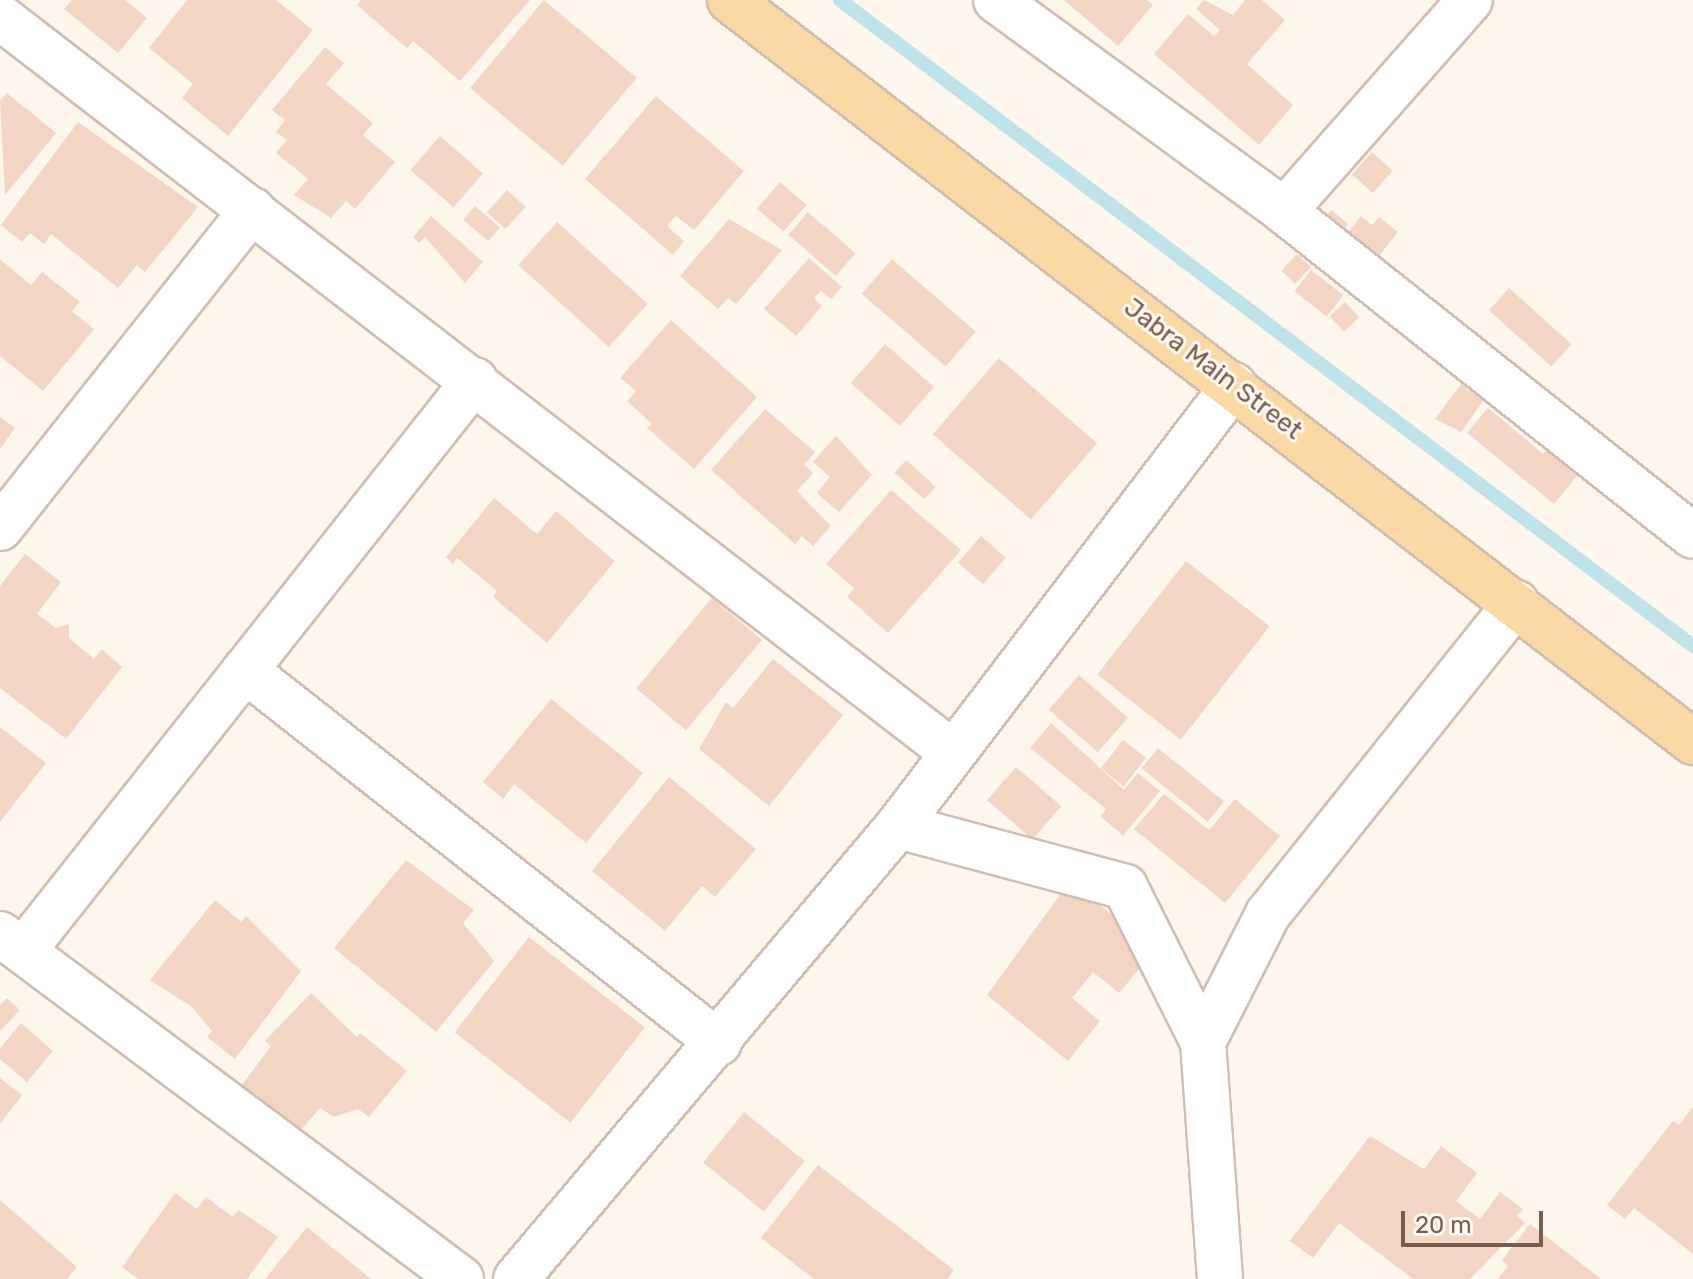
<!DOCTYPE html>
<html>
<head>
<meta charset="utf-8">
<style>
  body { margin:0 }
  #map { position:relative; width:1693px; height:1279px; overflow:hidden; background:#fdf6ec; font-family:Rubik,sans-serif }
  div>[style] { position:absolute }
  .stream>* { height:14px; margin:-7px; padding:0 7px; transform-origin:7px; border-radius:7px; background:#bfe3e8 }
  .building>* { inset:0; background:#f3d5c3; transform-origin:0 0 }
  .roads { filter:drop-shadow(2px 0 #d1beb0) drop-shadow(-2px 0 #d1beb0) drop-shadow(0 2px #d1beb0) drop-shadow(0 -2px #d1beb0) }
  .minor>* { height:44px; margin:-22px; padding:0 22px; transform-origin:22px; border-radius:22px; background:#fff }
  .major>* { height:44px; margin:-22px; padding:0 22px; transform-origin:22px; border-radius:22px; background:#fbd9a5 }
  span { translate:-50% -50%; white-space:nowrap; text-align:center; line-height:1.15; -webkit-text-stroke:6px #fffaf3; paint-order:stroke }
  .street-label { font-size:26px; color:#7a5c4d }
  .scale { position:absolute; left:1401px; top:1211px; width:142px; height:36px; box-sizing:border-box; border:4px solid #7a5c4d; border-top:0; padding-left:10px; font-size:24px; line-height:28px; white-space:nowrap; color:#7a5c4d; -webkit-text-stroke:6px #fffaf3; paint-order:stroke }
</style>
</head>
<body>
<div id="map">
  <div class="stream">
    <div style="left:840px;top:0;width:1070px;rotate:37.14deg"></div>
  </div>
  <div class="building">
    <div style="clip-path:polygon(72px 0,125px 0,147px 18px,118px 53px,64px 9px)"></div>
    <div style="clip-path:polygon(187px 0,276px 0,313px 30px,228px 136px,182px 98px,193px 84px,149px 48px)"></div>
    <div style="clip-path:polygon(361px 0,530px 0,460px 81px,413px 41px,407px 48px,357px 5px)"></div>
    <div style="left:544px;top:0;width:121px;height:115px;rotate:40deg"></div>
    <div style="clip-path:polygon(1064px 0,1147px 0,1153px 5px,1118px 46px)"></div>
    <div style="clip-path:polygon(1204px 0,1233px 15px,1245px 0,1262px 0,1285px 20px,1247px 64px,1293px 105px,1259px 145px,1154px 54px,1188px 14px,1214px 36px,1220px 30px,1196px 9px)"></div>
    <div style="clip-path:polygon(325px 47px,344px 63px,326px 84px,373px 123px,363px 135px,395px 162px,355px 209px,346px 201px,331px 218px,294px 195px,308px 179px,276px 153px,287px 140px,276px 132px,285px 120px,272px 110px)"></div>
    <div style="clip-path:polygon(7px 93px,56px 133px,5px 195px,0 101px)"></div>
    <div style="clip-path:polygon(656px 96px,744px 171px,694px 230px,676px 216px,667px 226px,684px 241px,673px 255px,585px 179px)"></div>
    <div style="clip-path:polygon(78px 122px,198px 207px,145px 272px,137px 265px,118px 288px,51px 234px,44px 244px,30px 233px,22px 242px,1px 225px)"></div>
    <div style="left:440px;top:136px;width:57px;height:45px;rotate:41deg"></div>
    <div style="left:1372px;top:152px;width:28px;height:30px;rotate:42deg"></div>
    <div style="left:780px;top:182px;width:35px;height:35px;rotate:41deg"></div>
    <div style="left:507px;top:190px;width:25px;height:30px;rotate:42deg"></div>
    <div style="left:475px;top:206px;width:33px;height:18px;rotate:41deg"></div>
    <div style="left:1331px;top:210px;width:22px;height:17px;rotate:39deg"></div>
    <div style="left:808px;top:212px;width:63px;height:30px;rotate:41deg"></div>
    <div style="clip-path:polygon(431px 216px,483px 262px,465px 283px,425px 237px,419px 243px,413px 237px)"></div>
    <div style="clip-path:polygon(1361px 216px,1372px 225px,1379px 217px,1398px 232px,1371px 266px,1341px 242px)"></div>
    <div style="clip-path:polygon(729px 219px,782px 250px,736px 304px,728px 298px,718px 309px,680px 276px)"></div>
    <div style="left:557px;top:222px;width:122px;height:58px;rotate:42deg"></div>
    <div style="left:1297px;top:254px;width:19px;height:23px;rotate:43deg"></div>
    <div style="clip-path:polygon(809px 258px,842px 287px,831px 299px,821px 291px,814px 298px,822px 306px,796px 336px,764px 309px)"></div>
    <div style="clip-path:polygon(0 259px,31px 285px,42px 272px,80px 302px,72px 311px,94px 329px,43px 391px,0 356px)"></div>
    <div style="left:892px;top:259px;width:111px;height:46px;rotate:41deg"></div>
    <div style="left:1311px;top:270px;width:41px;height:27px;rotate:38deg"></div>
    <div style="left:1509px;top:288px;width:84px;height:30px;rotate:42deg"></div>
    <div style="left:1345px;top:302px;width:21px;height:21px;rotate:47deg"></div>
    <div style="clip-path:polygon(671px 320px,757px 397px,694px 469px,647px 428px,652px 424px,627px 401px,636px 391px,620px 378px)"></div>
    <div style="left:885px;top:344px;width:65px;height:52px;rotate:41deg"></div>
    <div style="left:999px;top:358px;width:130px;height:101px;rotate:41deg"></div>
    <div style="clip-path:polygon(1461px 384px,1483px 401px,1461px 432px,1435px 419px)"></div>
    <div style="clip-path:polygon(1488px 408px,1543px 454px,1559px 435px,1590px 460px,1554px 504px,1467px 433px)"></div>
    <div style="clip-path:polygon(765px 409px,815px 452px,804px 465px,813px 473px,797px 491px,831px 526px,813px 546px,802px 536px,795px 544px,711px 470px)"></div>
    <div style="clip-path:polygon(0 417px,15px 428px,0 449px)"></div>
    <div style="clip-path:polygon(836px 436px,872px 475px,839px 512px,817px 493px,830px 477px,813px 462px)"></div>
    <div style="left:906px;top:460px;width:40px;height:17px;rotate:42deg"></div>
    <div style="clip-path:polygon(891px 490px,961px 550px,888px 633px,847px 597px,854px 588px,826px 564px)"></div>
    <div style="clip-path:polygon(494px 498px,537px 534px,556px 511px,615px 561px,547px 643px,493px 597px,497px 591px,457px 558px,453px 564px,446px 557px)"></div>
    <div style="left:981px;top:536px;width:33px;height:35px;rotate:41deg"></div>
    <div style="clip-path:polygon(25px 554px,61px 582px,37px 614px,56px 628px,69px 624px,69px 638px,94px 659px,102px 649px,122px 667px,66px 739px,0 688px,0 586px)"></div>
    <div style="left:1186px;top:561px;width:106px;height:144px;rotate:38deg"></div>
    <div style="left:712px;top:598px;width:65px;height:118px;rotate:40deg"></div>
    <div style="clip-path:polygon(773px 659px,843px 715px,769px 806px,699px 749px,726px 702px,733px 708px)"></div>
    <div style="left:1079px;top:675px;width:65px;height:46px;rotate:41deg"></div>
    <div style="clip-path:polygon(551px 699px,643px 773px,586px 843px,514px 784px,503px 799px,483px 782px)"></div>
    <div style="clip-path:polygon(1051px 723px,1124px 790px,1138px 773px,1160px 791px,1123px 836px,1100px 816px,1106px 809px,1030px 748px)"></div>
    <div style="clip-path:polygon(0 727px,46px 763px,0 822px)"></div>
    <div style="left:1123px;top:740px;width:29px;height:36px;rotate:38deg"></div>
    <div style="left:1158px;top:748px;width:85px;height:26px;rotate:39deg"></div>
    <div style="left:1016px;top:767px;width:60px;height:44px;rotate:41deg"></div>
    <div style="clip-path:polygon(669px 777px,756px 849px,715px 897px,702px 886px,665px 931px,592px 871px)"></div>
    <div style="clip-path:polygon(1164px 794px,1209px 830px,1235px 799px,1280px 836px,1225px 903px,1134px 829px)"></div>
    <div style="clip-path:polygon(406px 860px,474px 910px,463px 923px,494px 961px,436px 1032px,334px 948px)"></div>
    <div style="clip-path:polygon(1070px 881px,1155px 950px,1119px 993px,1093px 972px,1072px 998px,1100px 1021px,1068px 1061px,987px 995px)"></div>
    <div style="clip-path:polygon(215px 900px,241px 922px,246px 916px,301px 971px,235px 1059px,207px 1037px,212px 1031px,192px 1007px,150px 980px)"></div>
    <div style="left:529px;top:937px;width:147px;height:121px;rotate:38deg"></div>
    <div style="clip-path:polygon(311px 993px,357px 1037px,360px 1033px,407px 1071px,369px 1117px,358px 1109px,334px 1117px,320px 1108px,293px 1139px,236px 1093px,271px 1046px,265px 1041px)"></div>
    <div style="clip-path:polygon(7px 998px,20px 1010px,0 1031px,0 1005px)"></div>
    <div style="clip-path:polygon(21px 1023px,53px 1051px,27px 1082px,0 1059px,0 1048px)"></div>
    <div style="clip-path:polygon(0 1078px,22px 1095px,0 1124px)"></div>
    <div style="clip-path:polygon(1693px 1107px,1693px 1254px,1634px 1208px,1625px 1219px,1607px 1205px,1673px 1121px,1679px 1125px)"></div>
    <div style="left:744px;top:1112px;width:78px;height:65px;rotate:39deg"></div>
    <div style="clip-path:polygon(1370px 1136px,1424px 1169px,1441px 1146px,1477px 1173px,1456px 1201px,1480px 1219px,1500px 1192px,1523px 1209px,1517px 1216px,1525px 1223px,1470px 1279px,1413px 1279px,1339px 1223px,1313px 1258px,1290px 1241px)"></div>
    <div style="clip-path:polygon(818px 1165px,954px 1270px,947px 1279px,814px 1279px,761px 1238px)"></div>
    <div style="clip-path:polygon(175px 1193px,197px 1209px,206px 1197px,233px 1217px,239px 1210px,278px 1237px,247px 1279px,138px 1279px,122px 1267px)"></div>
    <div style="clip-path:polygon(0 1200px,77px 1267px,67px 1279px,0 1279px)"></div>
    <div style="clip-path:polygon(1530px 1224px,1601px 1279px,1498px 1279px,1508px 1266px,1502px 1260px)"></div>
    <div style="clip-path:polygon(307px 1227px,371px 1279px,265px 1279px)"></div>
  </div>
  <div class="roads">
    <div class="minor">
      <div style="left:996px;top:0;width:357px;rotate:36.2deg"></div>
      <div style="left:1284px;top:211px;width:522px;rotate:38.47deg"></div>
      <div style="left:0;top:17px;width:1203px;rotate:37.67deg"></div>
      <div style="left:1284px;top:211px;width:281px;rotate:-48.6deg"></div>
      <div style="left:0;top:528px;width:406px;rotate:-51.6deg"></div>
      <div style="left:245px;top:670px;width:603px;rotate:38.2deg"></div>
      <div style="left:898px;top:826px;width:235px;rotate:15deg"></div>
      <div style="left:1125px;top:887px;width:174px;rotate:63.3deg"></div>
      <div style="left:0;top:934px;width:576px;rotate:36.81deg"></div>
      <div style="left:23px;top:951px;width:728px;rotate:-51.64deg"></div>
      <div style="left:516px;top:1279px;width:593px;rotate:-49.86deg"></div>
      <div style="left:898px;top:826px;width:554px;rotate:-52.7deg"></div>
      <div style="left:1220px;top:1279px;width:238px;rotate:-94.1deg"></div>
      <div style="left:1203px;top:1042px;width:144px;rotate:-63.1deg"></div>
      <div style="left:1268px;top:914px;width:398px;rotate:-51.4deg"></div>
    </div>
    <div class="major">
      <div style="left:730px;top:0;width:1216px;rotate:37.61deg"></div>
    </div>
  </div>
  <div class="street-label">
    <span style="left:1213px;top:369px;rotate:37deg">Jabra Main Street</span>
  </div>
  <div class="scale">20 m</div>
</div>
</body>
</html>
